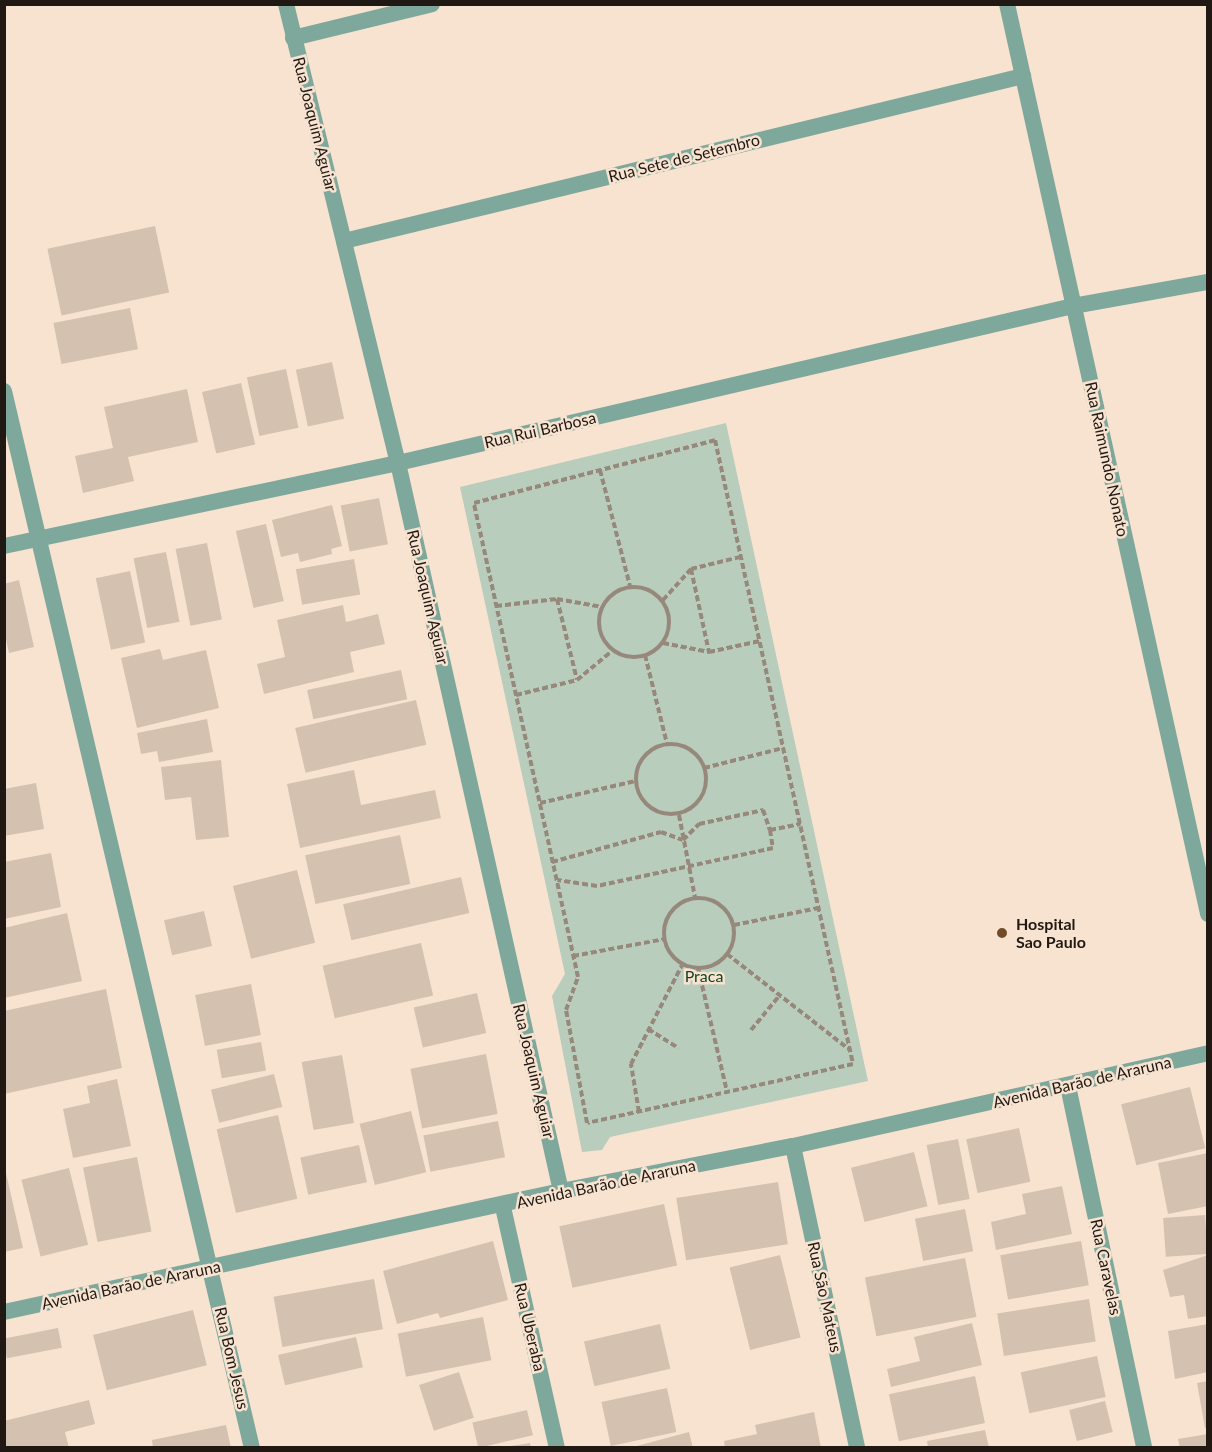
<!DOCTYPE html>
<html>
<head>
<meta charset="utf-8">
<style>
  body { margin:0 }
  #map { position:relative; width:1212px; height:1452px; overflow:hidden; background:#f8e3d1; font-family:Lato,sans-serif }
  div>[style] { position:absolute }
  .green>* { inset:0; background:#b8cdbc }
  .building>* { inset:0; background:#d5c1b0; transform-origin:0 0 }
  .path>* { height:4px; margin-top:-2px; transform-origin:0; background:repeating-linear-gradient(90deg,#97887c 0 6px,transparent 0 9px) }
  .path>.ring { margin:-2px; padding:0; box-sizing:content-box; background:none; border:4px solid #97887c; border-radius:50% }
  .minor>* { height:16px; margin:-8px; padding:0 8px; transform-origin:8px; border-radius:8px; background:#7ea89b }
  .tertiary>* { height:16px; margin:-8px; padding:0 8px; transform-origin:8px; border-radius:8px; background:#7ea89b }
  .dots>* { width:16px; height:16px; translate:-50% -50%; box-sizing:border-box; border:3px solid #f8e3d1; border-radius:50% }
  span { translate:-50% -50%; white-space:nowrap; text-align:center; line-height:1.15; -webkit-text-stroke:5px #f8e3d1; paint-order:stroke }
  .street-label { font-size:16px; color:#201913 }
  .poi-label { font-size:16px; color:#201913; font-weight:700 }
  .left { translate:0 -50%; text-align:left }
  .park-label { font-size:16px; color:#124624 }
  .frame { position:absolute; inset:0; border:6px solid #201913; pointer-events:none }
</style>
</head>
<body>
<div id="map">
  <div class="green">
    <div style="clip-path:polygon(726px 423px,868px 1081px,610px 1137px,602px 1150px,582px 1152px,552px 996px,565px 974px,460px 487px)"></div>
  </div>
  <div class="building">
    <div style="left:155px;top:226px;width:68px;height:110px;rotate:78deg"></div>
    <div style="left:130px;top:308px;width:42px;height:78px;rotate:79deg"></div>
    <div style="left:332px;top:362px;width:58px;height:37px;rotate:78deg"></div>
    <div style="left:286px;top:369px;width:60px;height:40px;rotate:78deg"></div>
    <div style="left:241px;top:383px;width:63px;height:40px;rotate:77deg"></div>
    <div style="clip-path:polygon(187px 389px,198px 442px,128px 457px,134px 481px,83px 493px,75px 456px,113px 448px,104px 407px)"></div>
    <div style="left:379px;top:498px;width:47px;height:39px;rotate:79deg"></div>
    <div style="clip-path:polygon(332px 505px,342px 546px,331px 549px,332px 554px,300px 562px,298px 553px,281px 557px,272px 520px)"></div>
    <div style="left:266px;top:524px;width:79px;height:31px;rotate:77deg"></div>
    <div style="left:207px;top:543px;width:78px;height:32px;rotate:79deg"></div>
    <div style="left:166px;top:552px;width:71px;height:33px;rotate:79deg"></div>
    <div style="left:354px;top:559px;width:36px;height:59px;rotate:80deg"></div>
    <div style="left:130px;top:571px;width:73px;height:35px;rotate:78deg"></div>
    <div style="clip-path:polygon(19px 580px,34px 647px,9px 653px,4px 630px,4px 584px)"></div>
    <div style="clip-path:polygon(343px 605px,346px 622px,378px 614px,385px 644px,350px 652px,354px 672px,264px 694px,257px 664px,285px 657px,277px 620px)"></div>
    <div style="clip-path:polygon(160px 649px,163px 660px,206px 650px,219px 708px,137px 728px,121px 658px)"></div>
    <div style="left:401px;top:670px;width:30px;height:96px;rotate:78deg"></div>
    <div style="left:416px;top:700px;width:46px;height:124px;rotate:77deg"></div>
    <div style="clip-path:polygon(207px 719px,213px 752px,159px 762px,157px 751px,141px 754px,137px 733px)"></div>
    <div style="clip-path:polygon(221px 760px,229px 837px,196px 840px,191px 797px,165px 800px,161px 767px)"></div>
    <div style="clip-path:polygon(354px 770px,361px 805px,435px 790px,441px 818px,300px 848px,287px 784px)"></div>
    <div style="clip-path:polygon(36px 783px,44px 829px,4px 836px,4px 789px)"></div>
    <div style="left:400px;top:835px;width:50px;height:97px;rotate:78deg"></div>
    <div style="clip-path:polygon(51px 853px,61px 907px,4px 919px,4px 862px)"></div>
    <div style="left:297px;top:870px;width:75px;height:66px;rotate:76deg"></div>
    <div style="left:461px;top:877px;width:37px;height:121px;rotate:77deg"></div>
    <div style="left:204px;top:911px;width:36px;height:41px;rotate:77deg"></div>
    <div style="clip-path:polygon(67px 913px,82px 981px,4px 998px,4px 928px)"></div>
    <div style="left:421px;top:943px;width:54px;height:101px;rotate:77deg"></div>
    <div style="left:251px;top:984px;width:52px;height:57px;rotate:79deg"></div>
    <div style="clip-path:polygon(106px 989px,122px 1068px,4px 1094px,4px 1011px)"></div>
    <div style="left:477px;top:993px;width:41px;height:65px;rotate:77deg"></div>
    <div style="left:261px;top:1042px;width:29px;height:45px;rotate:80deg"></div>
    <div style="left:486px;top:1054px;width:61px;height:77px;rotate:79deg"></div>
    <div style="left:342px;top:1055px;width:69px;height:41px;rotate:80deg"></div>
    <div style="left:274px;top:1074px;width:34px;height:65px;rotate:76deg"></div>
    <div style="clip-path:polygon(117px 1079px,131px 1146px,73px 1158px,63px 1109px,90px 1103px,87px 1086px)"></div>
    <div style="left:1190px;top:1087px;width:63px;height:71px;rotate:76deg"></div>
    <div style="left:411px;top:1111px;width:63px;height:53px;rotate:76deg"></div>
    <div style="left:278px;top:1115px;width:86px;height:63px;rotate:77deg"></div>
    <div style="left:498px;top:1121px;width:37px;height:76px;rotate:79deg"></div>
    <div style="left:1019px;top:1128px;width:55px;height:54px;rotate:78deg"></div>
    <div style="left:958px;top:1139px;width:61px;height:32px;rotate:79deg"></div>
    <div style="left:359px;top:1145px;width:38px;height:60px;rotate:78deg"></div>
    <div style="left:914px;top:1152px;width:56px;height:65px;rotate:76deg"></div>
    <div style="clip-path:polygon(1208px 1153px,1208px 1206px,1168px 1214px,1158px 1163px)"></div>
    <div style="left:137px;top:1157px;width:76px;height:55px;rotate:79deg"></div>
    <div style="clip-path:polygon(4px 1164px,23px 1248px,4px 1252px)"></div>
    <div style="left:69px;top:1168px;width:79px;height:49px;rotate:76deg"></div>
    <div style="left:778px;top:1182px;width:63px;height:103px;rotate:81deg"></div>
    <div style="clip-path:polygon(1062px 1186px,1072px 1234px,996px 1250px,991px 1222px,1026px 1214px,1022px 1194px)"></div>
    <div style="left:664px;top:1204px;width:63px;height:107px;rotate:78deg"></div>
    <div style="left:965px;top:1209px;width:43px;height:51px;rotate:79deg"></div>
    <div style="left:1205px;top:1215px;width:39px;height:42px;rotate:86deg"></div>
    <div style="clip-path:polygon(493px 1241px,508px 1300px,440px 1318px,438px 1313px,397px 1324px,383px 1271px)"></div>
    <div style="left:1081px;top:1241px;width:45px;height:82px;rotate:80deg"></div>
    <div style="left:780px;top:1255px;width:85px;height:52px;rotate:76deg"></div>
    <div style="clip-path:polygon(1208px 1255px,1208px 1316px,1188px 1319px,1184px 1295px,1170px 1297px,1163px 1270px)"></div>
    <div style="left:965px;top:1258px;width:60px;height:102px;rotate:79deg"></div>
    <div style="left:374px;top:1279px;width:51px;height:102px;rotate:80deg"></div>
    <div style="left:1089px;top:1299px;width:43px;height:93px;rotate:81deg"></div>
    <div style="left:193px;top:1310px;width:57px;height:103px;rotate:76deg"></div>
    <div style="left:483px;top:1317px;width:44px;height:87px;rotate:79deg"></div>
    <div style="clip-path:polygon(972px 1323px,982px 1365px,891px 1387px,887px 1369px,920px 1361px,914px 1337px)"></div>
    <div style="left:660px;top:1324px;width:46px;height:78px;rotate:77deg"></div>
    <div style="clip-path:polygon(1208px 1324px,1208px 1372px,1175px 1379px,1168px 1331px)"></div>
    <div style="left:58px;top:1328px;width:20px;height:56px;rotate:79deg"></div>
    <div style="left:356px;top:1337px;width:31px;height:80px;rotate:77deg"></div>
    <div style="left:1097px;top:1356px;width:42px;height:78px;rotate:78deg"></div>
    <div style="left:459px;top:1372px;width:48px;height:42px;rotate:72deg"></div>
    <div style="left:975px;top:1376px;width:48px;height:88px;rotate:78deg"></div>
    <div style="clip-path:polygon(1208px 1381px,1208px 1428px,1205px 1428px,1197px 1383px)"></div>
    <div style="left:667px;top:1388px;width:45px;height:67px;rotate:78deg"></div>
    <div style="clip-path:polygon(89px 1400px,95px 1424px,65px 1432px,69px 1448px,4px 1448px,4px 1421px)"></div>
    <div style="left:1105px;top:1401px;width:32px;height:37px;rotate:76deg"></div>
    <div style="left:527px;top:1410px;width:26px;height:56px;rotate:77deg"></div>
    <div style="clip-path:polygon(814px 1412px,821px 1448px,725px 1448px,724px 1441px,757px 1434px,755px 1425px)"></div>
    <div style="clip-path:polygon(226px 1425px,231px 1448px,153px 1448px,152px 1440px)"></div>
    <div style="clip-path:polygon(985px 1430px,989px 1448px,928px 1448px,927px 1441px)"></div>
    <div style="clip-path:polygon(689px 1432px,693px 1448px,633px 1448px,633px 1447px)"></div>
    <div style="clip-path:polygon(1208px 1434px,1208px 1448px,1180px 1448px,1178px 1439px)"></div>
    <div style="clip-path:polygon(530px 1443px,531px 1448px,511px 1448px,511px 1446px)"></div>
  </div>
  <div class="path">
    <div style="left:715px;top:440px;width:639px;rotate:77.53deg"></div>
    <div style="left:853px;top:1064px;width:272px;rotate:167.5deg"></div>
    <div style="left:587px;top:1123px;width:115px;rotate:-100.5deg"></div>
    <div style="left:566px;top:1010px;width:35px;rotate:-70deg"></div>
    <div style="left:578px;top:977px;width:485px;rotate:-102.4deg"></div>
    <div style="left:474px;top:503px;width:249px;rotate:-14.6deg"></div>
    <div style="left:600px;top:470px;width:120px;rotate:75.5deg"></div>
    <div style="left:691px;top:569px;width:85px;rotate:77.8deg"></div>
    <div class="ring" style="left:599px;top:587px;width:66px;height:66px"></div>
    <div style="left:557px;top:599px;width:83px;rotate:76.1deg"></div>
    <div style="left:663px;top:600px;width:42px;rotate:-47.9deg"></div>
    <div style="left:691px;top:569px;width:50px;rotate:-13.8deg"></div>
    <div style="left:496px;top:606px;width:61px;rotate:-6.5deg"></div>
    <div style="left:557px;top:599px;width:46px;rotate:10.1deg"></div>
    <div style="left:663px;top:643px;width:47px;rotate:11.1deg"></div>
    <div style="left:709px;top:652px;width:52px;rotate:-12.2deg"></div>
    <div style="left:645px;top:655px;width:92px;rotate:76.1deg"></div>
    <div style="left:516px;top:695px;width:63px;rotate:-13.8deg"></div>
    <div style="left:577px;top:680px;width:47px;rotate:-39.8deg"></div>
    <div class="ring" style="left:636px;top:744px;width:66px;height:66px"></div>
    <div style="left:704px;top:768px;width:81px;rotate:-14.2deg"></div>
    <div style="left:540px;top:803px;width:98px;rotate:-13deg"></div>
    <div style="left:679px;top:815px;width:84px;rotate:79deg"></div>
    <div style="left:770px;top:830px;width:31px;rotate:-11deg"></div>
    <div style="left:552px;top:862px;width:113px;rotate:-15.4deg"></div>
    <div style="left:661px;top:832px;width:23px;rotate:20deg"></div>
    <div style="left:683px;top:840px;width:23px;rotate:-45deg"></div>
    <div style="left:699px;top:824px;width:66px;rotate:-12.3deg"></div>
    <div style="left:763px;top:810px;width:21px;rotate:71deg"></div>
    <div style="left:770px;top:830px;width:18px;rotate:81deg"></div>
    <div style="left:773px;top:848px;width:180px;rotate:167.8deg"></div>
    <div style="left:597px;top:886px;width:40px;rotate:-171.5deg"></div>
    <div class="ring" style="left:664px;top:898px;width:66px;height:66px"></div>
    <div style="left:734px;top:925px;width:86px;rotate:-11.4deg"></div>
    <div style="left:727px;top:954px;width:157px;rotate:38deg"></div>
    <div style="left:573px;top:956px;width:94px;rotate:-10.5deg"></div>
    <div style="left:698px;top:968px;width:127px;rotate:76.8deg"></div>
    <div style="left:648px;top:1029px;width:36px;rotate:32deg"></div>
    <div style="left:751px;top:1030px;width:45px;rotate:-50.4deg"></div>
    <div style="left:639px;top:1112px;width:49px;rotate:-99.5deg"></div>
    <div style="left:631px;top:1064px;width:111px;rotate:-62.7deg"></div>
  </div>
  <div class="minor">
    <div style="left:286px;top:4px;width:472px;rotate:76.3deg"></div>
    <div style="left:398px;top:463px;width:746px;rotate:77.38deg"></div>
    <div style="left:1007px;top:4px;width:932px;rotate:77.54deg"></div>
    <div style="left:293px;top:38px;width:143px;rotate:-13.7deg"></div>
    <div style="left:344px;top:241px;width:699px;rotate:-13.66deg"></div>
    <div style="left:4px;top:391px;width:1086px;rotate:76.8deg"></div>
    <div style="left:4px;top:546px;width:403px;rotate:-11.9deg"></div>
    <div style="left:398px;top:463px;width:693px;rotate:-13.09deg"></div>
    <div style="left:1073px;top:306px;width:137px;rotate:-10.1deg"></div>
    <div style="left:1068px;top:1086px;width:370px;rotate:78.1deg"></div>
    <div style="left:793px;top:1146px;width:309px;rotate:78deg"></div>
    <div style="left:503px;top:1207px;width:247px;rotate:77.4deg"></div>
  </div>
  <div class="tertiary">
    <div style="left:4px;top:1312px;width:570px;rotate:-12.26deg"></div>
    <div style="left:561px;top:1191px;width:236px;rotate:-11deg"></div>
    <div style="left:793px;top:1146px;width:425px;rotate:-12.6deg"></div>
  </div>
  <div class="dots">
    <div style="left:1002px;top:933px;background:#724c28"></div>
  </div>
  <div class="street-label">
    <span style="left:315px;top:124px;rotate:76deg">Rua Joaquim Aguiar</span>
    <span style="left:684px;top:158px;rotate:-14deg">Rua Sete de Setembro</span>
    <span style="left:540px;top:430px;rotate:-13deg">Rua Rui Barbosa</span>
    <span style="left:1107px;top:459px;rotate:78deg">Rua Raimundo Nonato</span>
    <span style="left:428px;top:597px;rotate:77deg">Rua Joaquim Aguiar</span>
    <span style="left:534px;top:1071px;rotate:77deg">Rua Joaquim Aguiar</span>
    <span style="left:1082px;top:1082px;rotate:-13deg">Avenida Barão de Araruna</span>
    <span style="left:606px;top:1184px;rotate:-12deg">Avenida Barão de Araruna</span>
    <span style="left:1106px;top:1267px;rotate:78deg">Rua Caravelas</span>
    <span style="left:131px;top:1285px;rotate:-12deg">Avenida Barão de Araruna</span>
    <span style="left:825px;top:1297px;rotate:78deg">Rua São Mateus</span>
    <span style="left:530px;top:1327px;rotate:77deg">Rua Uberaba</span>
    <span style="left:232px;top:1358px;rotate:77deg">Rua Bom Jesus</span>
  </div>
  <div class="poi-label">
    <span class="left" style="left:1016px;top:933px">Hospital<br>Sao Paulo</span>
  </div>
  <div class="park-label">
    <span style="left:704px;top:976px">Praca</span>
  </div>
  <div class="frame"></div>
</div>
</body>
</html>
